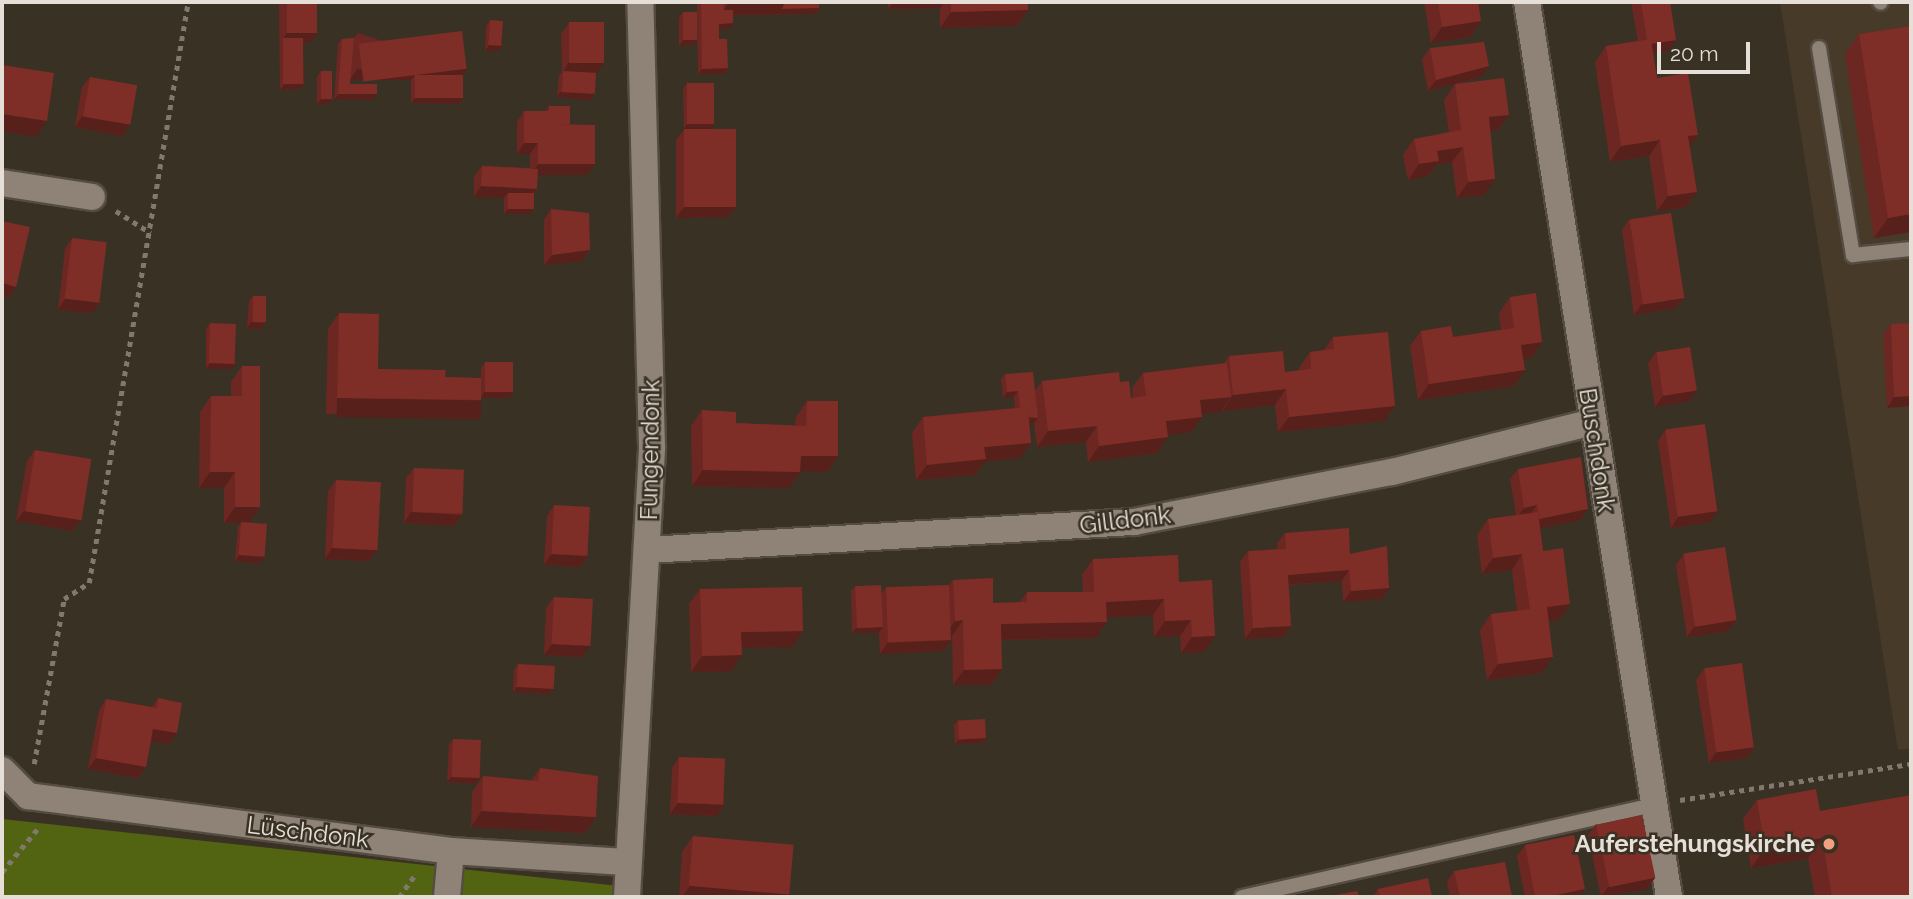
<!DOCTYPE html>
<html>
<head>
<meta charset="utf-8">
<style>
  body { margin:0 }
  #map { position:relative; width:1913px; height:899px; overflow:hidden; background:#3a3125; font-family:Raleway,sans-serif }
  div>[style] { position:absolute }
  .built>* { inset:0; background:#483a29 }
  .green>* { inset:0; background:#526312 }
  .path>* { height:4.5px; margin-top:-2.25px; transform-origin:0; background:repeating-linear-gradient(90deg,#81796f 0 5px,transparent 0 10px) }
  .roads { filter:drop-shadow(2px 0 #544c42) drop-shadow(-2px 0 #544c42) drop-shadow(0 2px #544c42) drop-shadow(0 -2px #544c42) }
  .lane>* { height:14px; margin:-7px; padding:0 7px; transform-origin:7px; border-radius:7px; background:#8e8376 }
  .street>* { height:26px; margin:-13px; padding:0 13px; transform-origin:13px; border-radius:13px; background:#8e8376 }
  .wall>* { inset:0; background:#6c2722 }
  .shaded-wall>* { inset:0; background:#58201b; transform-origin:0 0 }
  .building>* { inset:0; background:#7e2d27; transform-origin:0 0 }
  .dots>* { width:19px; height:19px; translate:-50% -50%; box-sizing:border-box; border:4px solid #3a3125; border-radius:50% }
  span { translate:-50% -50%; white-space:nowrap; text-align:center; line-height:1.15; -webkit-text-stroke:5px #3a3125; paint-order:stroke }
  .street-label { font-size:24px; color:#e5dfd7 }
  .poi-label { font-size:24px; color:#e5dfd7; font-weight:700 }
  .right { translate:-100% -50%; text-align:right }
  .frame { position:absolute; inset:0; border:4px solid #e5dfd7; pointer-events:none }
  .scale { position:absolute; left:1657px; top:42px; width:93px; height:32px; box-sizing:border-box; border:4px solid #e5dfd7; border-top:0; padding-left:9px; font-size:21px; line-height:24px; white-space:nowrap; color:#e5dfd7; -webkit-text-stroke:5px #3a3125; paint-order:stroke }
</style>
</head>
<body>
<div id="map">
  <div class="built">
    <div style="clip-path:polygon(1780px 2px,1911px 2px,1911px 748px,1898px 750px)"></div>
  </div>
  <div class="green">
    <div style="clip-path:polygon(2px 819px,619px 886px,618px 897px,2px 897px)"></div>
  </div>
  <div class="path">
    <div style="left:116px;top:211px;width:41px;rotate:32.2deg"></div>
    <div style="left:34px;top:764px;width:168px;rotate:-79.7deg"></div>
    <div style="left:64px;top:599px;width:30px;rotate:-33deg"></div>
    <div style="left:89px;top:583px;width:589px;rotate:-80.33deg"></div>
    <div style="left:1680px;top:800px;width:234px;rotate:-8.9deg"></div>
    <div style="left:2px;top:872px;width:58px;rotate:-50.6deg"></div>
    <div style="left:399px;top:897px;width:27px;rotate:-54deg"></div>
  </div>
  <div class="roads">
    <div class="lane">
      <div style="left:1880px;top:2px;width:1px;rotate:45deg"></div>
      <div style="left:1819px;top:48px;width:210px;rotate:80.7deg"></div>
      <div style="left:1853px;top:255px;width:58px;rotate:-5.9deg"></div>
      <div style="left:1242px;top:897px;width:421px;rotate:-12.6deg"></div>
    </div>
    <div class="street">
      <div style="left:1527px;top:2px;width:906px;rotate:80.98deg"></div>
      <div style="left:2px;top:183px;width:91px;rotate:8.8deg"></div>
      <div style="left:647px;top:550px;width:488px;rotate:-3.3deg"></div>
      <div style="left:1134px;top:522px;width:263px;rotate:-11deg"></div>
      <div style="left:1392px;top:472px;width:207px;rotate:-14deg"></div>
      <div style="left:2px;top:770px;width:37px;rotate:45deg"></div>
      <div style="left:28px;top:796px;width:427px;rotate:7.4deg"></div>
      <div style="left:451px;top:851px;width:175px;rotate:3.6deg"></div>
      <div style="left:447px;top:897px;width:46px;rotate:-85deg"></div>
      <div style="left:627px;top:897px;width:451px;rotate:-86.8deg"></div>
      <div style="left:652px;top:447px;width:445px;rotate:-91.5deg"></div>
    </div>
  </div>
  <div class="wall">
    <div style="clip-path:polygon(279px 2px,317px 2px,310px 43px,303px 44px,304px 84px,300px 89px,280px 90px)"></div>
    <div style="clip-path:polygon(697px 2px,819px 2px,819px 8px,816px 14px,733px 15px,733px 23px,729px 29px,719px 29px,719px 39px,728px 68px,724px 74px,698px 74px)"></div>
    <div style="clip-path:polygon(888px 2px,1028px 2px,1028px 10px,1017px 26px,940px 28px,940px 8px,888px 9px)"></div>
    <div style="clip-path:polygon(1424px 2px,1478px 2px,1481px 21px,1470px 37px,1431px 43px)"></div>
    <div style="clip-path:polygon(1631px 2px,1670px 2px,1676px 40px,1668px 51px,1653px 53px,1657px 78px,1698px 135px,1690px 146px,1686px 207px,1657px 211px,1649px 156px,1610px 162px,1595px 62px,1606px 46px,1638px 41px)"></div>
    <div style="clip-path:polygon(683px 12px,697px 40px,694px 45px,679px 46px,679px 18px)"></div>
    <div style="clip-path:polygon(490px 20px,502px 46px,498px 51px,485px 51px,486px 26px)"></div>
    <div style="clip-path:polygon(569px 23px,596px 74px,591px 100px,557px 97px,559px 76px,562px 72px,561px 34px)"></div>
    <div style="clip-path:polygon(1911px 26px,1911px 232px,1874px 238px,1845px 54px,1859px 34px)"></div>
    <div style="clip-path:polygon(358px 33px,467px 69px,463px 75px,463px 98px,459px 104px,411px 103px,411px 80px,350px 80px,350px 84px,373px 100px,334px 100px,338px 44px,342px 39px,354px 38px)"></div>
    <div style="clip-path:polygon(1430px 48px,1489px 66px,1481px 77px,1428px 91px,1422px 59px)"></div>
    <div style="clip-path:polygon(321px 71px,332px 99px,329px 104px,317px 104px,317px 77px)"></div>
    <div style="clip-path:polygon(90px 77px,122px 136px,75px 127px,82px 87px)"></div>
    <div style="clip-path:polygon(687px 83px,710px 129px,736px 206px,728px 217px,676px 218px,676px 140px,684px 130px,683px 89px)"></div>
    <div style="clip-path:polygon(1455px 84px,1498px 130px,1490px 131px,1484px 195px,1457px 198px,1452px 162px,1436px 165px,1428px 176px,1408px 180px,1403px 155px,1414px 139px,1449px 132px,1444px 100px)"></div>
    <div style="clip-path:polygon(549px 106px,570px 124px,587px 175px,538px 175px,537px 188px,534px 193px,529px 214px,504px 214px,504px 198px,474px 197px,474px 177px,482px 166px,530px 168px,530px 154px,517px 154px,517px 122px,524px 111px,545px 111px)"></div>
    <div style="clip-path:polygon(551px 209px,582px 261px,544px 265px,544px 220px)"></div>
    <div style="clip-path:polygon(1629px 219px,1684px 298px,1676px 308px,1634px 315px,1622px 230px)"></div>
    <div style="clip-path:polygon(72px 238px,100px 302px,92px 313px,58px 310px,65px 249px)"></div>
    <div style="clip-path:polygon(253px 296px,265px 323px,261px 329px,247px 328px,249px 301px)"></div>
    <div style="clip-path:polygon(1510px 297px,1542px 342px,1531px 358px,1523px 359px,1514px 386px,1418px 400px,1410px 346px,1421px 331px,1453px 337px,1501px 330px,1499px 313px)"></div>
    <div style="clip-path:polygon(339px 313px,378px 369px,445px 377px,481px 378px,481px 368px,485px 362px,513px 392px,509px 398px,481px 398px,470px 416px,326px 414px,328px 329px)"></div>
    <div style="clip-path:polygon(210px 323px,236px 363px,232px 369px,206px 369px,206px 329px)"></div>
    <div style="clip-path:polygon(1911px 323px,1911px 406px,1887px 408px,1883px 335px,1891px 324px)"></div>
    <div style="clip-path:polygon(1333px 337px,1384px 421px,1278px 432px,1275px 405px,1222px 411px,1222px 409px,1220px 412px,1202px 414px,1202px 417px,1191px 432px,1167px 435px,1157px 453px,1088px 462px,1086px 442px,1037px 447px,1034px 423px,1029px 423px,1020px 458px,984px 462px,975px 475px,916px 480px,912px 433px,923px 417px,1015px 408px,1014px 397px,1003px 398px,1001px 379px,1005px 374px,1035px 391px,1042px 381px,1120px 382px,1131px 398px,1133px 397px,1132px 388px,1143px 373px,1224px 363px,1229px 356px,1285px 372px,1299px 371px,1299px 368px,1310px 352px,1324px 350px)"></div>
    <div style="clip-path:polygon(1656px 352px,1689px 401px,1655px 407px,1648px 363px)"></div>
    <div style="clip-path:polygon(242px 366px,260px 507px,249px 522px,260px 563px,235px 561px,238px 527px,241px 523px,224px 523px,224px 488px,199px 488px,200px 412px,211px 396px,231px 396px,231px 382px)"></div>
    <div style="clip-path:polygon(807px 401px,838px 456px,827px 472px,800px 471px,789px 488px,692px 486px,691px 426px,702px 410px,736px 423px,795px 426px,796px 417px)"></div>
    <div style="clip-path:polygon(1665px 430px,1718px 511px,1710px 522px,1671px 528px,1658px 441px)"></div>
    <div style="clip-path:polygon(35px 450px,80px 520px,73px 531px,16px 521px,27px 461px)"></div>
    <div style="clip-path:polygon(414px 468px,462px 515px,454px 526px,404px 523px,406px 478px)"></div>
    <div style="clip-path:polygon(1518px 469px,1580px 520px,1540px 528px,1543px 551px,1559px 620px,1549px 621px,1542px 673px,1487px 680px,1480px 630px,1491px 614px,1517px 611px,1512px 570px,1482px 574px,1477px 535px,1488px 519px,1516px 515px,1510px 479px)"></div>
    <div style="clip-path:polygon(336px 480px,377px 550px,369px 561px,325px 559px,328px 491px)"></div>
    <div style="clip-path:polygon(554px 505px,588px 556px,580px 567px,544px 565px,547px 516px)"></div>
    <div style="clip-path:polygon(1285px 533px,1350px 554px,1389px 588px,1382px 599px,1343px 602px,1342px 581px,1289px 585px,1291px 626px,1284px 637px,1245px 639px,1240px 562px,1248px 551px,1278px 549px,1277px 543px)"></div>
    <div style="clip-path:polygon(1684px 554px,1736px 620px,1728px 631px,1687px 637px,1676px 565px)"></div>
    <div style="clip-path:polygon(1093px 559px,1179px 582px,1204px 652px,1181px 653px,1180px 636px,1154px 637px,1153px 615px,1107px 617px,1096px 638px,1001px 640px,1002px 669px,991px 685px,953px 685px,952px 636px,951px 636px,951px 640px,944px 651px,880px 654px,879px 632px,852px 633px,851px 591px,855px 586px,882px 593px,886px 587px,949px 585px,953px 580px,993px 603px,1020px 602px,1027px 592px,1083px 592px,1082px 575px)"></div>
    <div style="clip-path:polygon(700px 589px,803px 631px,792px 647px,741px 648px,731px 671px,691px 672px,689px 604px)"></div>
    <div style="clip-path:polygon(554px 597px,582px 657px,544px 655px,546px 608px)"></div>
    <div style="clip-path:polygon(518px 664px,553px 688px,549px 694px,513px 692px,514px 670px)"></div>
    <div style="clip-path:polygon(1704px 669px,1754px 747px,1747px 758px,1709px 763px,1696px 680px)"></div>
    <div style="clip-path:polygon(158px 698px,177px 733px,169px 744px,151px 741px,146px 767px,138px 778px,88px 769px,99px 710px,106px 699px,152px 707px)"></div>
    <div style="clip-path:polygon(958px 720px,986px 738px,982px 743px,955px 744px,954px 726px)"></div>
    <div style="clip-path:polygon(453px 739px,479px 778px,475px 784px,447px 782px,449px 744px)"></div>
    <div style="clip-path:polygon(679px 757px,724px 805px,717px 816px,670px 814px,672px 768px)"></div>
    <div style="clip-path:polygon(540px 768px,596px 817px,585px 833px,471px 827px,472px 792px,483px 776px,531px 781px)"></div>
    <div style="clip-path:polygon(1757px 800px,1820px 811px,1911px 897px,1815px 897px,1808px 858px,1751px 868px,1743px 819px)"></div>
    <div style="clip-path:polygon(1596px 824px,1655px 878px,1647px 889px,1601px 897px,1588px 835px)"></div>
    <div style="clip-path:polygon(693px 836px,787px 897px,679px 897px,682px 852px)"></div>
    <div style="clip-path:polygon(1525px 845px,1579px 897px,1525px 897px,1517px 856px)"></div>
    <div style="clip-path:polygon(1454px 871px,1512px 897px,1450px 897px,1447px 882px)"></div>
    <div style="clip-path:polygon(1378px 889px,1432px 897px,1372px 897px)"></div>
  </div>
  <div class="shaded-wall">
    <div style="clip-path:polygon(893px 2px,944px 2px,940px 8px,888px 9px)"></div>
    <div style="clip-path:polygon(785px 3px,819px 8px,816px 14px,720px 15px,728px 4px)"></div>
    <div style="clip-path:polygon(1028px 10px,1017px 26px,940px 28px,951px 12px)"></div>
    <div style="clip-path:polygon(1481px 21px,1470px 37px,1431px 43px,1442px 27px)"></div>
    <div style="clip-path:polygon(733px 23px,729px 29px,715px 29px,719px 24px)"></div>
    <div style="clip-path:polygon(287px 33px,318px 33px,310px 43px,283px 44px,283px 38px,279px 44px)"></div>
    <div style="clip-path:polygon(683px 40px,697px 40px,694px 45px,679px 46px)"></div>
    <div style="clip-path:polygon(1676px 40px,1668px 51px,1640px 55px,1648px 44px)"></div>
    <div style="clip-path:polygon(489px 45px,502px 46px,498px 51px,485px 51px)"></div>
    <div style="clip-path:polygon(569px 62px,604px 63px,596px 74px,562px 73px)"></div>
    <div style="clip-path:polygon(1489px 66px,1481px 77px,1428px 91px,1436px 80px)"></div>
    <div style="clip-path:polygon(728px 68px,724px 74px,698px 74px,702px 69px)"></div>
    <div style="clip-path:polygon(357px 69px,467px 69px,459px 80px,415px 75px,411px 80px,350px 80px)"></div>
    <div style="clip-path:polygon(284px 84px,304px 84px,300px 89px,280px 90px)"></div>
    <div style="clip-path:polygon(560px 92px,594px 94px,591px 100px,557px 97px)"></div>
    <div style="clip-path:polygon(338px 94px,377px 94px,373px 100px,334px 100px)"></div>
    <div style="clip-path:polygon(415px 98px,463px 98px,459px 104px,411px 103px)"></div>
    <div style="clip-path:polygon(321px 99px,332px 99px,329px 104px,317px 104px)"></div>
    <div style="clip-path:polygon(2px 114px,47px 121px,36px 137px,2px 131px)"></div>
    <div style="clip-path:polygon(1509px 115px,1498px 130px,1478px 133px,1489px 117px)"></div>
    <div style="clip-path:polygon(82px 116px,130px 125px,122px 136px,75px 127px)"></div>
    <div style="clip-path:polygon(687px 124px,714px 124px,710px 130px,683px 130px)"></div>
    <div style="clip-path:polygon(1698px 135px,1687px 150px,1688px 136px)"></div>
    <div style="clip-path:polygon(1660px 140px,1649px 156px,1610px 162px,1621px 146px)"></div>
    <div style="clip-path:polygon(524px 143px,538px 143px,530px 154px,517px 154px)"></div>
    <div style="clip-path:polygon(1463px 147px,1452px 162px,1436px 165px,1428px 176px,1408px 180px,1419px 164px,1437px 151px)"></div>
    <div style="clip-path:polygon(538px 164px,595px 164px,587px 175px,530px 175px)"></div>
    <div style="clip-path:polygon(1495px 179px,1484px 195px,1457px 198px,1468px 182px)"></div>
    <div style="clip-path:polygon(481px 186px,537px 188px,530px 199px,508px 193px,504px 198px,474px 197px)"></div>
    <div style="clip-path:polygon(1697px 192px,1686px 207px,1657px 211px,1668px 196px)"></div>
    <div style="clip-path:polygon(736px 206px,728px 217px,676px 218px,684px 207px)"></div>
    <div style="clip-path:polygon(508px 209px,533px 209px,529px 214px,504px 214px)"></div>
    <div style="clip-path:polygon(1911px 214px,1911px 232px,1874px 238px,1888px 218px)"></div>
    <div style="clip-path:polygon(590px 250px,582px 261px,544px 265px,552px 255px)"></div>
    <div style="clip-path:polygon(2px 283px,16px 287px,8px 298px,2px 296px)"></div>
    <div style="clip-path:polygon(1684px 298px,1676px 308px,1634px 315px,1642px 304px)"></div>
    <div style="clip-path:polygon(65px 299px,100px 302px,92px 313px,58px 310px)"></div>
    <div style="clip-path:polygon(251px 322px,265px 323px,261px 329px,247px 328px)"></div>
    <div style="clip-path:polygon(1542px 342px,1531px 358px,1510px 361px,1521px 345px)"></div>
    <div style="clip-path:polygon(210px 363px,236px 363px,232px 369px,206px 369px)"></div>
    <div style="clip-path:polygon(1525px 370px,1514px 386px,1418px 400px,1429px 384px)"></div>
    <div style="clip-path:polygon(1286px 389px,1275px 405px,1222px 411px,1233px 395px)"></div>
    <div style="clip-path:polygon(1697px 390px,1689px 401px,1655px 407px,1663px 396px)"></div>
    <div style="clip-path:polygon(1018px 391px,1014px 397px,1003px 398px,1007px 392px)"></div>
    <div style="clip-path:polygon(484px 392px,513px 392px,509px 398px,481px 398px)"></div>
    <div style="clip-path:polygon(1911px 396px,1911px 406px,1887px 408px,1894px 397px)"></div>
    <div style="clip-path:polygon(1231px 397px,1220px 412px,1189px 416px,1200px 400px)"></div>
    <div style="left:337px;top:398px;width:144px;height:19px;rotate:1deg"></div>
    <div style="clip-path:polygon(1395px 406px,1384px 421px,1278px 432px,1289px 417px)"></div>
    <div style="clip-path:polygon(1021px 417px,1038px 418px,1034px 423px,1017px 423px)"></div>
    <div style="clip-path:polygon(1202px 417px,1191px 432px,1155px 437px,1166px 421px)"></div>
    <div style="clip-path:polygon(1097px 426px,1086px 442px,1037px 447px,1048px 431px)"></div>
    <div style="clip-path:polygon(1168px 437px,1157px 453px,1088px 462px,1099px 446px)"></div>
    <div style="clip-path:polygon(1031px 443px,1020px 458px,984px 462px,975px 475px,916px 480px,927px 465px,984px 447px)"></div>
    <div style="clip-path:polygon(801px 456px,838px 456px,827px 472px,790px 471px)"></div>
    <div style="clip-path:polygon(703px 470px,800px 472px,789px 488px,692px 486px)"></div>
    <div style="clip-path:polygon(210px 472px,235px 472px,224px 488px,199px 488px)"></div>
    <div style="clip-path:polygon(1537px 505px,1529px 516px,1516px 519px,1524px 508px)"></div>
    <div style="clip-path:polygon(235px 507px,260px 507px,249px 523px,224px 523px)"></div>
    <div style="clip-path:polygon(1588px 509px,1580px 520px,1532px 530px,1539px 519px)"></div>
    <div style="clip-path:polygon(24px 511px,80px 520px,73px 531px,16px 521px)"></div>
    <div style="clip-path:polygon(1718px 511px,1710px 522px,1671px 528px,1678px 517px)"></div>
    <div style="clip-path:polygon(411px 512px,462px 515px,454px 526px,404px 523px)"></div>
    <div style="clip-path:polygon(332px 548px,377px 550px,369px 561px,325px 559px)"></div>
    <div style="clip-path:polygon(551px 554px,588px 556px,580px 567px,544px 565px)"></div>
    <div style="clip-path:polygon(1522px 554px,1512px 570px,1482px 574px,1493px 558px)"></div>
    <div style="clip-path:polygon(239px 555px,264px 557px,260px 563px,235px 561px)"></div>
    <div style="clip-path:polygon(1349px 570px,1342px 581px,1280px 585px,1288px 575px)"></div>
    <div style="clip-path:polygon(1389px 588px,1382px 599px,1343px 602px,1351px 591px)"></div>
    <div style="clip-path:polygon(1164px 599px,1153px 615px,1095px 618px,1106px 602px)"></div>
    <div style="clip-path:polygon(1570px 604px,1559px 620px,1536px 623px,1547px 607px)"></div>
    <div style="clip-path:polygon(963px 620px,952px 636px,944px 636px,955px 621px)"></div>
    <div style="clip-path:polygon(1191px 620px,1180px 636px,1154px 637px,1165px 621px)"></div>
    <div style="clip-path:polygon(1736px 620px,1728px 631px,1687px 637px,1694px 627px)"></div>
    <div style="clip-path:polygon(1107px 622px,1096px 638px,990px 640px,1001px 624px)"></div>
    <div style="clip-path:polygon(1291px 626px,1284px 637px,1245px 639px,1253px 628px)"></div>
    <div style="clip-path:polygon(883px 627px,879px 633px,852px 633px,856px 628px)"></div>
    <div style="clip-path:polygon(803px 631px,792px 647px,730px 648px,741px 632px)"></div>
    <div style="clip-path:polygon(1215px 636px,1204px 652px,1181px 653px,1192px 637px)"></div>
    <div style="clip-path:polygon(951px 640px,944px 651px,880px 654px,887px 643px)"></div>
    <div style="clip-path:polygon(552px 644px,590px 646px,582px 657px,544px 655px)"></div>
    <div style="clip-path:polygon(742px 655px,731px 671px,691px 672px,702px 656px)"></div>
    <div style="clip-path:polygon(1553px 657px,1542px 673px,1487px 680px,1498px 664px)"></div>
    <div style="clip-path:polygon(1002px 669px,991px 685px,953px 685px,964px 670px)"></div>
    <div style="clip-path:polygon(517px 687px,553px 688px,549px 694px,513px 692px)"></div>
    <div style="clip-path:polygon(153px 729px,177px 733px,169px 744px,145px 740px)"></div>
    <div style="clip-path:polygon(986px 738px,982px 743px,955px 744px,959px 739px)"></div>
    <div style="clip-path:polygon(1754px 747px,1747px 758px,1709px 763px,1716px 752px)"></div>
    <div style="clip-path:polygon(96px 758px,146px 767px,138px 778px,88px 769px)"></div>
    <div style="clip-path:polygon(451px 777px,479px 778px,475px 784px,447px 782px)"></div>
    <div style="clip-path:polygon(678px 803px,724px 805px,717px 816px,670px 814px)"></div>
    <div style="clip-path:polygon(482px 811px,596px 817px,585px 833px,471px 827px)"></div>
    <div style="clip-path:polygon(1822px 838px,1808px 858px,1751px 868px,1765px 848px)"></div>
    <div style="clip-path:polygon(1655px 878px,1647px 889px,1601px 897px,1608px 887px)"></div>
    <div style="clip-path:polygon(690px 886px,790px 893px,787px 897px,682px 897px)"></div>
    <div style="clip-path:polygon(1585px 889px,1579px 897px,1546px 897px)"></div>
  </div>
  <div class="building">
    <div style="left:287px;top:2px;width:30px;height:31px"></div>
    <div style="clip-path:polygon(701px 2px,724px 2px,724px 10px,733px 10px,733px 23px,719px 24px,719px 39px,727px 39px,728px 68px,702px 69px)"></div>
    <div style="clip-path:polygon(728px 2px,785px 2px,785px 3px,728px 4px)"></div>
    <div style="clip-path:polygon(785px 2px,819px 2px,819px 8px,782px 9px)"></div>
    <div style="clip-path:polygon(951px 2px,1028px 2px,1028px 10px,951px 12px)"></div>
    <div style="clip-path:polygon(1438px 2px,1478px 2px,1481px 21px,1442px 27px)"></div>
    <div style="clip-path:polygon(1641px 2px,1670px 2px,1676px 40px,1651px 44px,1651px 39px,1647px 40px)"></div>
    <div style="left:683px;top:12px;width:14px;height:28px"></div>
    <div style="left:490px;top:20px;width:13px;height:25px;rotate:4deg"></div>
    <div style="left:604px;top:22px;width:41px;height:35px;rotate:90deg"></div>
    <div style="clip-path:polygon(1911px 26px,1911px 214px,1888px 218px,1859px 34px)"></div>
    <div style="left:462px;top:31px;width:38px;height:104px;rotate:83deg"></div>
    <div style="left:283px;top:38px;width:20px;height:46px"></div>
    <div style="clip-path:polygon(354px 38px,350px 84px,377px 84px,377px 94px,338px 94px,342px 39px)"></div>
    <div style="clip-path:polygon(1651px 39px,1657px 78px,1688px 73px,1698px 135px,1688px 136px,1697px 192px,1668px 196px,1660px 140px,1621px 146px,1606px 46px)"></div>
    <div style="clip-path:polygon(1484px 42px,1489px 66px,1436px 80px,1430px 48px)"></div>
    <div style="clip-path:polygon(2px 65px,54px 73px,47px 121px,2px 114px)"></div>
    <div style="left:321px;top:71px;width:11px;height:28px"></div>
    <div style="left:563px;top:71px;width:33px;height:21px;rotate:3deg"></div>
    <div style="left:415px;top:75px;width:48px;height:23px"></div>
    <div style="left:90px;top:77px;width:48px;height:40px;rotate:10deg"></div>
    <div style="clip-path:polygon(1504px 78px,1509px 115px,1489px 117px,1495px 179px,1468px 182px,1463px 147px,1437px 151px,1439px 161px,1419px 164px,1414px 139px,1461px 130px,1455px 84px)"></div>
    <div style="left:687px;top:83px;width:27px;height:41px"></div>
    <div style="clip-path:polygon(549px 106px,570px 106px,570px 124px,552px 124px,552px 111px,549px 111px)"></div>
    <div style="clip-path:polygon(524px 111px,552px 111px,552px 124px,595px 125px,595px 164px,538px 164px,538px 143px,524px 143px)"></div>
    <div style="left:684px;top:129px;width:52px;height:78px"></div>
    <div style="left:482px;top:166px;width:56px;height:20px;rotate:3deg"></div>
    <div style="left:508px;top:193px;width:26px;height:16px"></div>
    <div style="clip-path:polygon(551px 209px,589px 213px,590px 250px,552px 255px)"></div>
    <div style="left:1671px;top:213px;width:86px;height:42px;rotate:81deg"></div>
    <div style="clip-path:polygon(2px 221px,30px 227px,16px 287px,2px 283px)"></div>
    <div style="left:72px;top:238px;width:35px;height:61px;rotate:7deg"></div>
    <div style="clip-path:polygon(1536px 293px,1542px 342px,1521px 345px,1525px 370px,1429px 384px,1421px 331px,1451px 326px,1453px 337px,1514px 328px,1510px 297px)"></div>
    <div style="left:253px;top:296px;width:13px;height:26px"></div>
    <div style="clip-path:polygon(339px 313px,379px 314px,378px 369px,446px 370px,445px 377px,481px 378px,481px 400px,337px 398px)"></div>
    <div style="left:210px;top:323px;width:26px;height:40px;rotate:2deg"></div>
    <div style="clip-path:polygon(1911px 323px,1911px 396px,1894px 397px,1891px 324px)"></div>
    <div style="clip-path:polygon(1388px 332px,1395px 406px,1289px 417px,1286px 389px,1233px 395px,1229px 356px,1283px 351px,1285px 372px,1311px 369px,1310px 352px,1334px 349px,1333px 337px)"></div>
    <div style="left:1690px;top:347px;width:44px;height:34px;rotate:81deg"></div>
    <div style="left:485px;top:362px;width:28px;height:30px"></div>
    <div style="clip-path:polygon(1227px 363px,1231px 397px,1200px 400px,1202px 417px,1166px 421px,1168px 437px,1099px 446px,1097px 426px,1048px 431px,1042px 381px,1119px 372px,1120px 382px,1129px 381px,1131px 398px,1146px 396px,1143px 373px)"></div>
    <div style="clip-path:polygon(242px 366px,260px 366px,260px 507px,235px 507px,235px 472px,210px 472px,211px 396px,242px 396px)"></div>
    <div style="clip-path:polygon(1033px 372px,1038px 418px,1029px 417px,1028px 407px,1020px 408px,1018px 391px,1007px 392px,1005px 374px)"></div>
    <div style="clip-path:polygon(807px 401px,838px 401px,838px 456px,801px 456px,800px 472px,703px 470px,702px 410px,736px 412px,736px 423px,806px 426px)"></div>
    <div style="clip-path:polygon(1028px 407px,1031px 443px,984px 447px,986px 459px,927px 465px,923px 417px)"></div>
    <div style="left:1705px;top:424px;width:88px;height:40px;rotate:82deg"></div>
    <div style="left:35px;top:450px;width:57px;height:62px;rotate:9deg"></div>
    <div style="clip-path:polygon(1581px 457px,1588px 509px,1539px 519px,1537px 505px,1524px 508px,1518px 469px)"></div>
    <div style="left:414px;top:468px;width:50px;height:44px;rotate:2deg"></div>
    <div style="left:336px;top:480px;width:45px;height:68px;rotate:3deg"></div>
    <div style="left:554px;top:505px;width:36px;height:49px;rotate:3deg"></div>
    <div style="clip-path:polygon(1538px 512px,1543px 551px,1563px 548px,1570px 604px,1547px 607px,1553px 657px,1498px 664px,1491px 614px,1530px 609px,1522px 554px,1493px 558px,1488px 519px)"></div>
    <div style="left:241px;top:522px;width:26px;height:33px;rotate:4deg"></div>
    <div style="clip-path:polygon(1349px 528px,1350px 554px,1387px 546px,1389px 588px,1351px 591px,1349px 570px,1288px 575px,1291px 626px,1253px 628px,1248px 551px,1286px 549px,1285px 533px)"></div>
    <div style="left:1725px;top:547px;width:74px;height:42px;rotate:81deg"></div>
    <div style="clip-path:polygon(1178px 555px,1179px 582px,1212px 580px,1215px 636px,1192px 637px,1191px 620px,1165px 621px,1164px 599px,1106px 602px,1107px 622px,1001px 624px,1002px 669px,964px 670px,963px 620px,955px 621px,953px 580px,993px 578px,993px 603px,1027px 602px,1027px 592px,1094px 592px,1093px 559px)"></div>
    <div style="left:881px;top:585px;width:42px;height:26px;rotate:87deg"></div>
    <div style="left:949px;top:585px;width:55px;height:63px;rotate:88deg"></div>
    <div style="clip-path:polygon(802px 587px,803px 631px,741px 632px,742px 655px,702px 656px,700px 589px)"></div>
    <div style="left:554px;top:597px;width:39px;height:47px;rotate:3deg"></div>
    <div style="left:1742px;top:663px;width:85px;height:38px;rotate:82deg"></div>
    <div style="left:518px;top:664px;width:37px;height:23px;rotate:3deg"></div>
    <div style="clip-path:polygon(158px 698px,182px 703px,177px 733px,153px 729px,146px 767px,96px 758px,106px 699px,157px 708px)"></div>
    <div style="left:985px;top:719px;width:19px;height:27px;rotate:87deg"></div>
    <div style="left:453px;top:739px;width:28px;height:38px;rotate:2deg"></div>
    <div style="left:679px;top:757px;width:46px;height:46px;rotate:2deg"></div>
    <div style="clip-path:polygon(540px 768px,598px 776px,596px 817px,482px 811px,483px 776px,538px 781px)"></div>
    <div style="clip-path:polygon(1816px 789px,1820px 811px,1911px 795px,1911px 897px,1832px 897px,1822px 838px,1765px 848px,1757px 800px)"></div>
    <div style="left:1642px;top:815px;width:64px;height:47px;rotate:78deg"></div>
    <div style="clip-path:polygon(1574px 835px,1585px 889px,1546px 897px,1535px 897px,1525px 845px)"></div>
    <div style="left:693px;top:836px;width:101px;height:50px;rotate:5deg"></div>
    <div style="clip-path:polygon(1505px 862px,1512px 897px,1460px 897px,1454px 871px)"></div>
    <div style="clip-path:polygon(1428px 878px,1432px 897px,1380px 897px,1378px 889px)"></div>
    <div style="clip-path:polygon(1357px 891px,1359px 897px,1324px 897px)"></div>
  </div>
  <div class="dots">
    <div style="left:1829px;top:844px;background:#f2a081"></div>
  </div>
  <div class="street-label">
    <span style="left:650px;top:450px;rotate:-89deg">Fungendonk</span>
    <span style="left:1597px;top:450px;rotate:81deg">Buschdonk</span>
    <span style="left:1125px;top:520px;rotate:-7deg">Gilldonk</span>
    <span style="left:308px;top:832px;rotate:7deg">Lüschdonk</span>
  </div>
  <div class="poi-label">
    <span class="right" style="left:1815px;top:844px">Auferstehungskirche</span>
  </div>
  <div class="frame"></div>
  <div class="scale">20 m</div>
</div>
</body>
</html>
